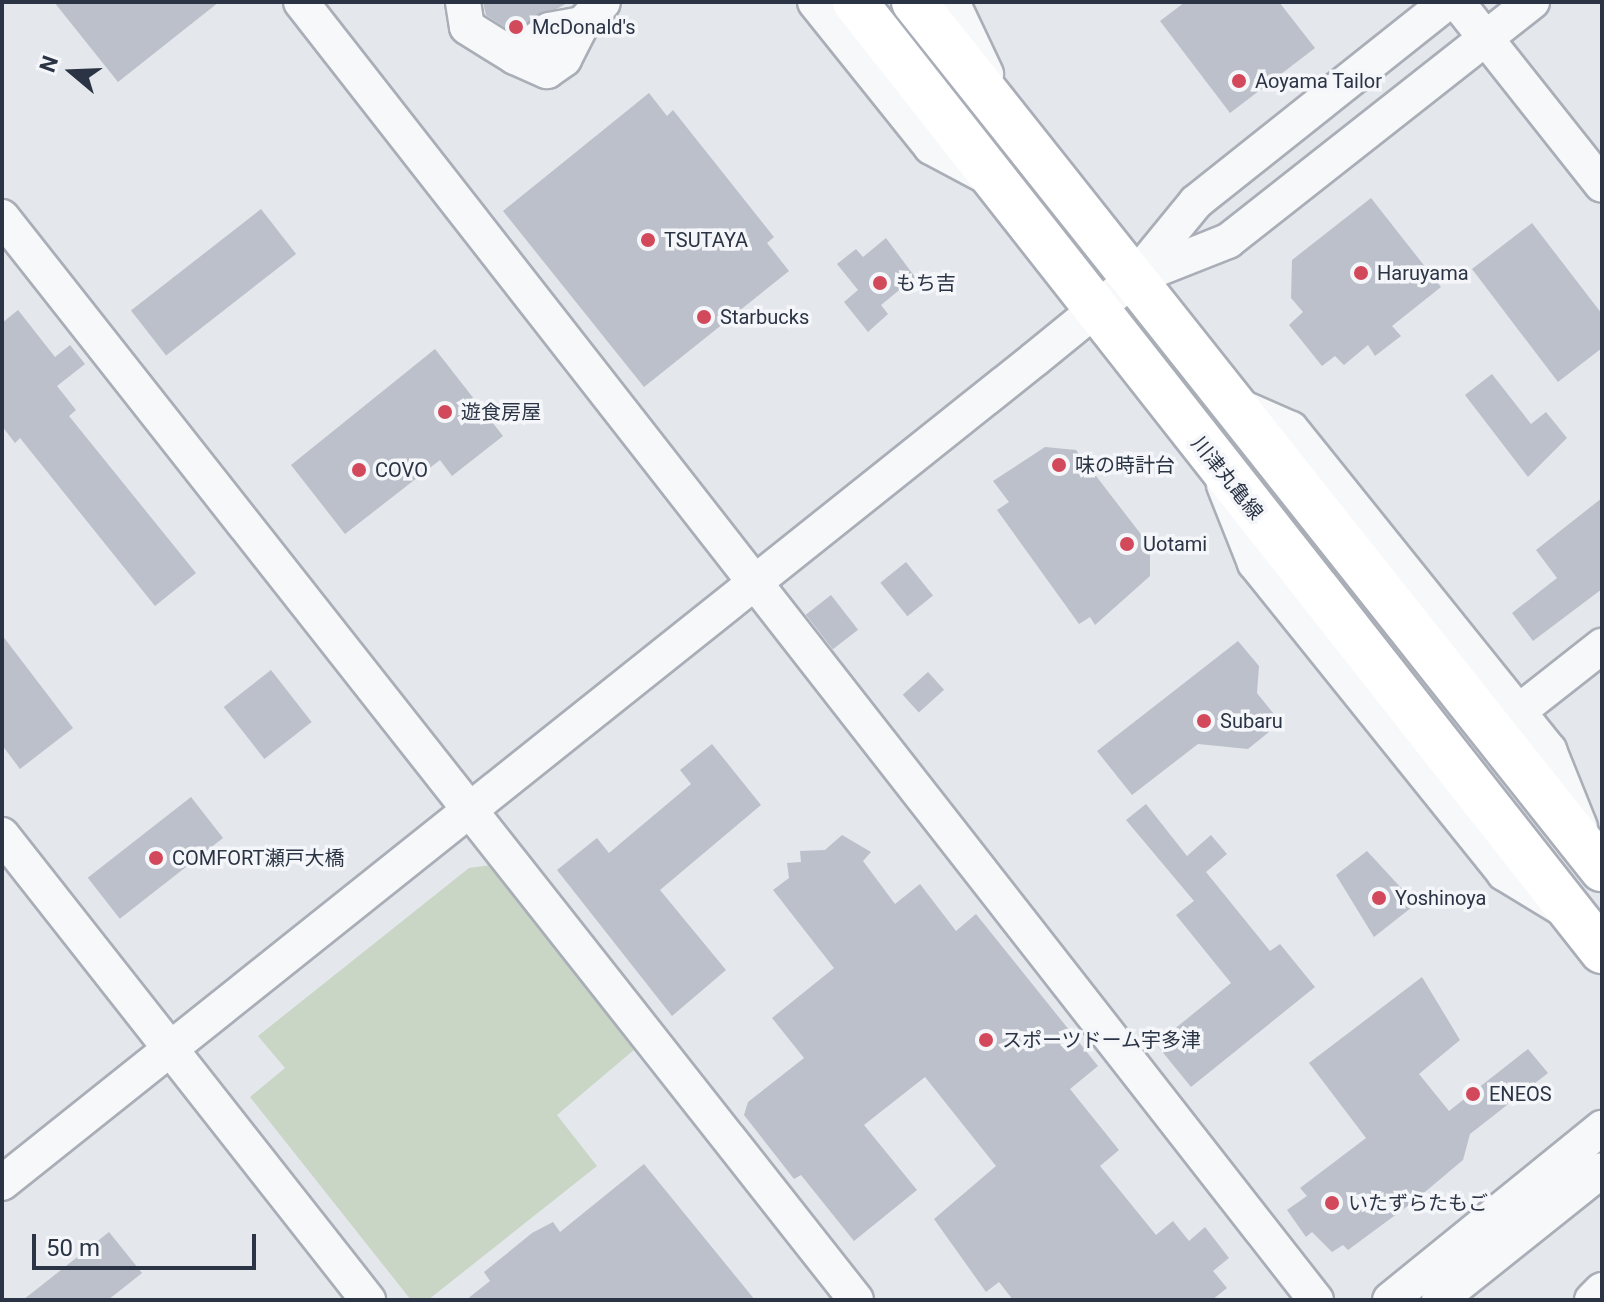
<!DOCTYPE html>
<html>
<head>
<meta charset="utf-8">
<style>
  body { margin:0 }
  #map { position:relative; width:1604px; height:1302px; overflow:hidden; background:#e4e7ec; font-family:Roboto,"Noto Sans JP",sans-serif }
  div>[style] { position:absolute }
  .green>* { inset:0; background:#c9d6c5 }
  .building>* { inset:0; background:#bbc0ca; transform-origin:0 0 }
  .roads { filter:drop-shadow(2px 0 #a9aeb7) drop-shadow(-2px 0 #a9aeb7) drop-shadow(0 2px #a9aeb7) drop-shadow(0 -2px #a9aeb7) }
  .minor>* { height:34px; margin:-17px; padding:0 17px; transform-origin:17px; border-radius:17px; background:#f7f8fa }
  .major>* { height:44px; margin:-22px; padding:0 22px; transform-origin:22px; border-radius:22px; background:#fff }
  .dots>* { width:22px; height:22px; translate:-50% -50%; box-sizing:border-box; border:4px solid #f4f6f9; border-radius:50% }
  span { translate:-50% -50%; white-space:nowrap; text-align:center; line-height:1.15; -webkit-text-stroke:7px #f4f6f9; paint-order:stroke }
  .poi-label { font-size:20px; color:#2b3445 }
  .left { translate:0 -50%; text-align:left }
  .street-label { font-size:20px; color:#2b3445 }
  .frame { position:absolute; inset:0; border:4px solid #2b3445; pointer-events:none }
  .north { position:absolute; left:32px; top:32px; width:80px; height:80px; -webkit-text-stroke:6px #f4f6f9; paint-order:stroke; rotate:289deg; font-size:22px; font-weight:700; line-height:32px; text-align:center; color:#2b3445 }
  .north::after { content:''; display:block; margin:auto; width:28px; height:36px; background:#2b3445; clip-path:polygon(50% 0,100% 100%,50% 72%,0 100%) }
  .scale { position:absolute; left:32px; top:1234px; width:224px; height:36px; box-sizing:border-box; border:4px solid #2b3445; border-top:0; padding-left:10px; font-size:24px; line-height:28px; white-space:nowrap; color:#2b3445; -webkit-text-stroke:6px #f4f6f9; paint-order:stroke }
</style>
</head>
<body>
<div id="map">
  <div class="green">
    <div style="clip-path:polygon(491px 865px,635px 1049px,557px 1115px,597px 1166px,428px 1300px,411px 1300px,250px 1097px,285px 1068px,258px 1036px,469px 868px)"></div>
  </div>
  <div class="building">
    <div style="clip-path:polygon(54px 2px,219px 2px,118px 82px)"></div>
    <div style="clip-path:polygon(483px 2px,569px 2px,514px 33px,486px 15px)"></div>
    <div style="clip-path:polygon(1185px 2px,1279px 2px,1315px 48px,1230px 113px,1160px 21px)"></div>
    <div style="clip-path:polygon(649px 93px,667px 116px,673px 110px,774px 237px,767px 243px,789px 271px,644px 387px,503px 211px)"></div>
    <div style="clip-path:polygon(1371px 198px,1441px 287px,1392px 326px,1401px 336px,1375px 356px,1368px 345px,1344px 365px,1335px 356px,1322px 366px,1289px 325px,1303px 312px,1291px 298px,1292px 260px)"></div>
    <div style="left:261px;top:209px;width:57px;height:165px;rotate:52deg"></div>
    <div style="clip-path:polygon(1532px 223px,1602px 314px,1602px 348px,1558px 382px,1472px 269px)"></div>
    <div style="clip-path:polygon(886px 238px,915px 277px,881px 305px,888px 314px,868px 332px,844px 302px,858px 290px,837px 264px,856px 249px,863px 257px)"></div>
    <div style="clip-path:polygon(18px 310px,55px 357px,70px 345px,85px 364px,57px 386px,76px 410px,69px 416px,196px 573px,155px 606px,20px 438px,15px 443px,2px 426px,2px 323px)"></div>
    <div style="clip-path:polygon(435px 349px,503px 436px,452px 476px,440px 460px,345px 534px,291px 465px)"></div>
    <div style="clip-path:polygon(1492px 374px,1531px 424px,1546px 412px,1567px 438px,1528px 477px,1465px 395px)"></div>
    <div style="clip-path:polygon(1045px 447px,1076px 450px,1150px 546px,1150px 576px,1095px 625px,1090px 617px,1079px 624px,997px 510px,1009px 502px,993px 481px)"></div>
    <div style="clip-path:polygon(1602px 498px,1602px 589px,1533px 641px,1512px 613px,1557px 578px,1536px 550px)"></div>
    <div style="left:906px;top:562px;width:43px;height:33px;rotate:51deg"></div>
    <div style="left:831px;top:595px;width:44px;height:32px;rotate:52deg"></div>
    <div style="clip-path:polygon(2px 635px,73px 728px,20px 769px,2px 745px)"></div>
    <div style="clip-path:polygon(1238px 641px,1259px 666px,1257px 693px,1277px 718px,1274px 728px,1248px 749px,1198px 744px,1132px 795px,1097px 751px)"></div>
    <div style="left:271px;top:670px;width:66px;height:60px;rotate:52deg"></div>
    <div style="left:928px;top:672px;width:24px;height:34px;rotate:48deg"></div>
    <div style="clip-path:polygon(712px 744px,761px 805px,660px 890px,726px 970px,672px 1016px,557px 870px,597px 838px,609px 853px,691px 784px,680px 770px)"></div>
    <div style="left:191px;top:797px;width:52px;height:131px;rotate:52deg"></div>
    <div style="clip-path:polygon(1146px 804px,1187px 856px,1211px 835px,1227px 854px,1206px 872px,1270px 951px,1280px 944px,1315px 987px,1191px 1087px,1156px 1044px,1231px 983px,1176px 915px,1194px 901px,1126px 820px)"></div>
    <div style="clip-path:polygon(842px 835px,871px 852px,863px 861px,895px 904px,920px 884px,956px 931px,976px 914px,1098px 1066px,1070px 1089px,1119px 1150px,1100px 1166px,1156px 1235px,1173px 1221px,1189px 1241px,1205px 1227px,1229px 1258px,1213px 1271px,1227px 1288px,1212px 1300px,1013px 1300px,999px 1282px,986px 1292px,934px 1219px,996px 1166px,925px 1077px,864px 1125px,917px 1190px,854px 1241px,801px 1175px,794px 1179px,744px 1115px,748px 1102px,804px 1058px,772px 1018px,834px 968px,773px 890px,789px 878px,787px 863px,801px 862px,800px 851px,825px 850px)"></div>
    <div style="clip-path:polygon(1367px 851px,1416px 904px,1374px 937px,1336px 875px)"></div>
    <div style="clip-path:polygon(1422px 977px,1460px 1040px,1419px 1074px,1449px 1111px,1528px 1049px,1548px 1073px,1470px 1134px,1463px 1160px,1413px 1202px,1348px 1250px,1343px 1245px,1332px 1252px,1312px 1232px,1306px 1237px,1287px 1210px,1307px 1196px,1300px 1188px,1366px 1138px,1309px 1063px)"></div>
    <div style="clip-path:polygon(644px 1164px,755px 1300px,466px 1300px,490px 1281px,484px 1272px,532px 1233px,553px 1222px,560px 1232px)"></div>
    <div style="clip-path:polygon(109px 1232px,142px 1273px,108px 1300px,23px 1300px)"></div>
  </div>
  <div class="roads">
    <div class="minor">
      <div style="left:301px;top:2px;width:1648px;rotate:51.98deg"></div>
      <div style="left:463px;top:2px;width:25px;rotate:81deg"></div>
      <div style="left:467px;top:27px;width:57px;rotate:32deg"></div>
      <div style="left:515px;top:57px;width:43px;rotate:-38.5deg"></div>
      <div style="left:549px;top:30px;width:34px;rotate:-10deg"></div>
      <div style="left:582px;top:24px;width:30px;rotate:-46deg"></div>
      <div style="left:815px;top:2px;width:186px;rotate:51.3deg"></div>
      <div style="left:931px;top:147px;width:66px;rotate:28.1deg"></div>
      <div style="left:952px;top:2px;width:80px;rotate:64.7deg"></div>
      <div style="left:1457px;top:2px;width:233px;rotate:51.6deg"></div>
      <div style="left:515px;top:57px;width:35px;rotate:24deg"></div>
      <div style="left:547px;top:71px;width:21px;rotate:-35deg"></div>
      <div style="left:564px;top:59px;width:39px;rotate:-63deg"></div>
      <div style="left:2px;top:217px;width:1379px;rotate:51.74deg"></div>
      <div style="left:1137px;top:277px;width:98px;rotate:-21.6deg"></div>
      <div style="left:1228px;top:241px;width:387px;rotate:-38.2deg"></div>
      <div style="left:1232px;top:403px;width:64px;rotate:23.8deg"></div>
      <div style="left:1291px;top:429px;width:412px;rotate:51.2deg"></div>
      <div style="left:1549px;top:750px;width:83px;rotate:68.1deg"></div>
      <div style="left:1224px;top:485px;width:84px;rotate:68.3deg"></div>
      <div style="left:1255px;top:563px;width:398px;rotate:51.2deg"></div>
      <div style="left:1504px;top:873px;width:66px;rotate:31.3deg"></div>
      <div style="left:1518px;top:712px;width:107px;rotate:-38.2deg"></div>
      <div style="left:2px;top:835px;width:592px;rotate:51.79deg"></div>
      <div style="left:2px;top:1183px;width:1321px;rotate:-38.58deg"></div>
      <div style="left:1035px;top:359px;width:127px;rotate:-39.2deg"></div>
      <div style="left:1133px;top:279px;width:99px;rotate:-50.7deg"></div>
      <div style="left:1196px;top:202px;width:321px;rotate:-38.5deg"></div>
      <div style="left:1390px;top:1300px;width:273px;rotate:-39.1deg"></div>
      <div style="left:1439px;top:1300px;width:208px;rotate:-38.6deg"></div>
      <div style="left:1592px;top:1300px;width:14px;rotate:-45deg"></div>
    </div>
    <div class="major">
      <div style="left:855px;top:2px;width:1208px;rotate:51.79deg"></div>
      <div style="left:914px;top:2px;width:1107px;rotate:51.57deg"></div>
    </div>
  </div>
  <div class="dots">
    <div style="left:516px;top:27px;background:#d1495b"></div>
    <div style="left:1239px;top:81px;background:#d1495b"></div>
    <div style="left:648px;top:240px;background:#d1495b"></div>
    <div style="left:1361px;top:273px;background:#d1495b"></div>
    <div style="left:880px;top:283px;background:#d1495b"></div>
    <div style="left:704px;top:317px;background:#d1495b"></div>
    <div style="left:445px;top:412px;background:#d1495b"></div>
    <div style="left:1059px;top:465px;background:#d1495b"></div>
    <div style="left:359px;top:470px;background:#d1495b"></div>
    <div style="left:1127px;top:544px;background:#d1495b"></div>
    <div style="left:1204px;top:721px;background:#d1495b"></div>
    <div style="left:156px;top:858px;background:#d1495b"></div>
    <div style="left:1379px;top:898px;background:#d1495b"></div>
    <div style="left:986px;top:1040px;background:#d1495b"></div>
    <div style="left:1473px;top:1094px;background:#d1495b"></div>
    <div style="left:1332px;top:1203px;background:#d1495b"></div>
  </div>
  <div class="poi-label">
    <span class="left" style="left:532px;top:27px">McDonald's</span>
    <span class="left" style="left:1255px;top:81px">Aoyama Tailor</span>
    <span class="left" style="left:664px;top:240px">TSUTAYA</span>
    <span class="left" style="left:1377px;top:273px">Haruyama</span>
    <span class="left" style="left:896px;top:283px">もち吉</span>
    <span class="left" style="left:720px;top:317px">Starbucks</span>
    <span class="left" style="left:461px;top:412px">遊食房屋</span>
    <span class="left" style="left:1075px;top:465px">味の時計台</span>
    <span class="left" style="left:375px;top:470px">COVO</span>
    <span class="left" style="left:1143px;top:544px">Uotami</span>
    <span class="left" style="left:1220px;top:721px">Subaru</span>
    <span class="left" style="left:172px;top:858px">COMFORT瀬戸大橋</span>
    <span class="left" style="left:1395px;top:898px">Yoshinoya</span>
    <span class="left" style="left:1002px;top:1040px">スポーツドーム宇多津</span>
    <span class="left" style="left:1489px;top:1094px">ENEOS</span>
    <span class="left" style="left:1348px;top:1203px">いたずらたもご</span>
  </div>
  <div class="street-label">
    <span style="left:1227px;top:478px;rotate:51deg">川津丸亀線</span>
  </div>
  <div class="frame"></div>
  <div class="north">N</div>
  <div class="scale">50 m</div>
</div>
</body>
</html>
